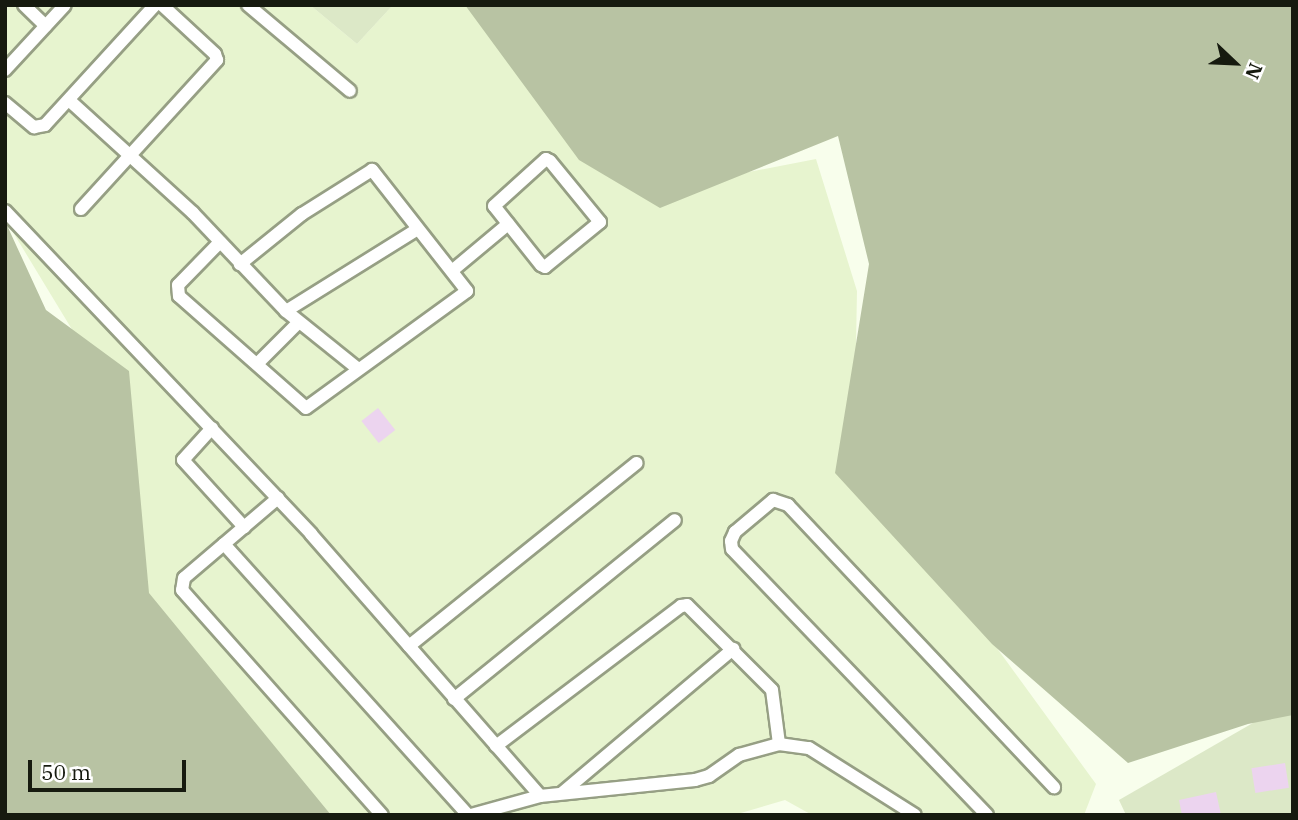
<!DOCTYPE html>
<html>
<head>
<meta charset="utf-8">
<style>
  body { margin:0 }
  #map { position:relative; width:1298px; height:820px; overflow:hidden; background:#f8feec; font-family:"IBM Plex Serif",serif }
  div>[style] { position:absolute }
  .built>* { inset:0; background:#e7f4cf }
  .green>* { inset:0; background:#dce8c7 }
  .forest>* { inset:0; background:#b8c3a3 }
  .building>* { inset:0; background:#ecd4ef; transform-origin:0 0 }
  .roads { filter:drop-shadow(2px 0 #969f84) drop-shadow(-2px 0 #969f84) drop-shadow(0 2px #969f84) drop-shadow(0 -2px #969f84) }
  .service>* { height:12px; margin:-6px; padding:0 6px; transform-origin:6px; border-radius:6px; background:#fff }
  span { translate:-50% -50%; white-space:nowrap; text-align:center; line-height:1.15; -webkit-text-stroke:7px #fff; paint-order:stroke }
  .frame { position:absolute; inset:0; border:7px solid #161a0f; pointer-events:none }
  .north { position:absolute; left:1200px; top:28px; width:70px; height:70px; -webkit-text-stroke:5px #fff; paint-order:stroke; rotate:113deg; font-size:19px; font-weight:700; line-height:28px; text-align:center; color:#161a0f }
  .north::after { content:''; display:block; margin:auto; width:24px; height:32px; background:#161a0f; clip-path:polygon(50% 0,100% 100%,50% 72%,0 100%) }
  .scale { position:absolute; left:28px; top:760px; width:158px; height:32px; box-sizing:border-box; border:4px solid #161a0f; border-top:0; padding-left:9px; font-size:21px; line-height:24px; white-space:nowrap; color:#161a0f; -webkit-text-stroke:5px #fff; paint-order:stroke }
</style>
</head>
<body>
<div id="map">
  <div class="built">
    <div style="clip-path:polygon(5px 5px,310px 5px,357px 44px,393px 5px,470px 5px,660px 189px,816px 159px,857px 291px,854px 452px,1096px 784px,1084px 815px,812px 815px,785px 800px,734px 815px,313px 815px,128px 594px,102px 379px,5px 219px)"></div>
  </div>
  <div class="green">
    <div style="clip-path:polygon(310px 5px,393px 5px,357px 44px)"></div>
    <div style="clip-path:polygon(1293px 700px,1293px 815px,1126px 815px,1119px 800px)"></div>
  </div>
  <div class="forest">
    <div style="clip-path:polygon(465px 5px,1293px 5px,1293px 715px,1248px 724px,1128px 763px,992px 644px,835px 473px,869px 264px,838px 136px,660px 208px,579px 160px)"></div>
    <div style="clip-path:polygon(5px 221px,46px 310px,129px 371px,149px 593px,331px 815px,5px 815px)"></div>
  </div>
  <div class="building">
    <div style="left:378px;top:408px;width:28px;height:21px;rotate:52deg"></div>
    <div style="left:1285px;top:763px;width:25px;height:34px;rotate:81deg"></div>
    <div style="clip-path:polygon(1216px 792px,1221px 815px,1182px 815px,1179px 800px)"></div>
  </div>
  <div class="roads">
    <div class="service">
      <div style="left:24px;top:5px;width:30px;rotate:44deg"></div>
      <div style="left:248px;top:5px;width:133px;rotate:40.1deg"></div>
      <div style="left:5px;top:70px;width:88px;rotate:-47.3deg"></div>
      <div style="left:70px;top:101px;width:166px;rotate:42.3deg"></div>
      <div style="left:193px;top:213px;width:135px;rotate:46.5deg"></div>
      <div style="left:286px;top:311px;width:91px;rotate:38.8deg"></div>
      <div style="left:5px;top:103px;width:38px;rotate:40deg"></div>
      <div style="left:34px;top:127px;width:11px;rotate:-10deg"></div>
      <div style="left:45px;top:125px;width:163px;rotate:-47.5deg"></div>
      <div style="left:546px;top:159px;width:4px;rotate:27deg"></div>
      <div style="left:550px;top:161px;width:79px;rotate:50.7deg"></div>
      <div style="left:600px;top:222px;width:71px;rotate:140.7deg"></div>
      <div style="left:545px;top:267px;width:4px;rotate:-153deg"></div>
      <div style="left:541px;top:265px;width:75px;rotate:-128.5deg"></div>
      <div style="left:494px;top:206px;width:70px;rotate:-42.1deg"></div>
      <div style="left:81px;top:209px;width:202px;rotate:-47.6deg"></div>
      <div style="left:217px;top:60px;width:6px;rotate:-108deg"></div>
      <div style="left:215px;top:54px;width:72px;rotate:-137.2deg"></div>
      <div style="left:5px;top:211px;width:445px;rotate:46.5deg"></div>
      <div style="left:311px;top:534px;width:348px;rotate:48.8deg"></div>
      <div style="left:220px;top:242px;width:60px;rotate:134.3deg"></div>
      <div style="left:178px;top:285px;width:11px;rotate:85deg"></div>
      <div style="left:179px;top:296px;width:169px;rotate:41.4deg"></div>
      <div style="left:306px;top:408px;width:199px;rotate:-36deg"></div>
      <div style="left:467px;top:291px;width:154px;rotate:-128.1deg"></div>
      <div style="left:372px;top:170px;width:83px;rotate:147.8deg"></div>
      <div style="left:302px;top:214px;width:80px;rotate:141.1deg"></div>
      <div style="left:453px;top:270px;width:72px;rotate:-39.9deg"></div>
      <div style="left:286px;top:311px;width:153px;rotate:-31.9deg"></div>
      <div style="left:257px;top:364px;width:59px;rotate:-45deg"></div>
      <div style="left:212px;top:428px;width:43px;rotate:132.2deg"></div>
      <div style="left:183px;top:460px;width:91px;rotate:47.7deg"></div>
      <div style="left:278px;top:498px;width:123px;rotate:139.6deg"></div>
      <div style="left:184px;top:578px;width:12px;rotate:99deg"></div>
      <div style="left:182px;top:590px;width:301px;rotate:48.4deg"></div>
      <div style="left:224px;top:544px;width:365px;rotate:48deg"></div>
      <div style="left:409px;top:646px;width:292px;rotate:-38.8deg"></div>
      <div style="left:454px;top:699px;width:284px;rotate:-39deg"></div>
      <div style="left:496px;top:746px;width:232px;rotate:-37.1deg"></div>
      <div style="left:681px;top:606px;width:6px;rotate:-9deg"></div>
      <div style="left:687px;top:605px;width:120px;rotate:45deg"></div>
      <div style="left:772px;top:690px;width:54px;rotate:82.6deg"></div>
      <div style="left:562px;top:793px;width:224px;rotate:-40.1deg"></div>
      <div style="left:471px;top:815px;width:72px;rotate:-15.4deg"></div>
      <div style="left:540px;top:796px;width:156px;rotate:-5.9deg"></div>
      <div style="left:695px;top:780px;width:15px;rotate:-16deg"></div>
      <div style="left:709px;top:776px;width:37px;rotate:-35deg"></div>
      <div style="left:739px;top:755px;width:41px;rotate:-15.4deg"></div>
      <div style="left:779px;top:744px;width:30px;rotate:8deg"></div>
      <div style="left:809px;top:748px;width:125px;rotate:32.3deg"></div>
      <div style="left:987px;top:815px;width:368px;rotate:-133.8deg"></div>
      <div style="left:732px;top:549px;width:8px;rotate:-97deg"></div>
      <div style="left:731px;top:541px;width:10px;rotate:-66deg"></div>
      <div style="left:735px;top:532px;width:50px;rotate:-40.1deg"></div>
      <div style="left:773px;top:500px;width:16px;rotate:18deg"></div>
      <div style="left:788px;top:505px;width:388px;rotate:46.7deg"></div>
    </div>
  </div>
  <div class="frame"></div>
  <div class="north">N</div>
  <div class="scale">50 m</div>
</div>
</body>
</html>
